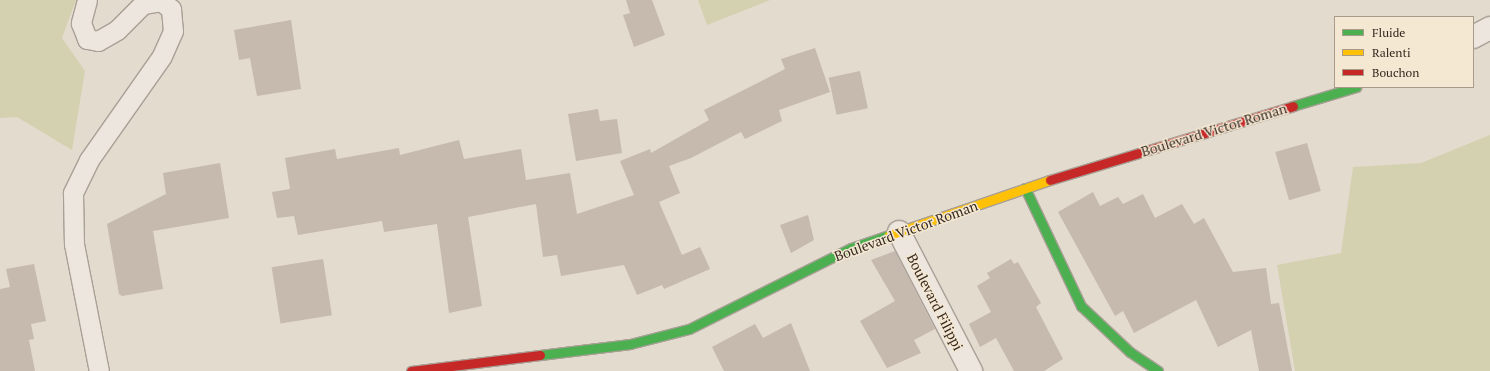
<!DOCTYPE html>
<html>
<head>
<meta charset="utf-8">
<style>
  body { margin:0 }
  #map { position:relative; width:1490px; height:371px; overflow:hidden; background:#e3dbcd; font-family:"PT Serif",serif }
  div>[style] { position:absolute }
  .green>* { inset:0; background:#d4d1b0 }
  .building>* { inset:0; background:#c6b9ae; transform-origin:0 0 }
  .roads { filter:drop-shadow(1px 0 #a8a096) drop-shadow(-1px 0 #a8a096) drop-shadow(0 1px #a8a096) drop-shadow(0 -1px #a8a096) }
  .lane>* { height:19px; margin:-9.5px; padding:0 9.5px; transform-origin:9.5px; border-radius:9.5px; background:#ece6de }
  .street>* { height:22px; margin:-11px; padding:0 11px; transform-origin:11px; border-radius:11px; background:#ece6de }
  .fast>* { height:9px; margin:-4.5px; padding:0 4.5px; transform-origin:4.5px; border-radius:4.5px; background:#4caf50 }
  .slow>* { height:9px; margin:-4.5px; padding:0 4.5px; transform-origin:4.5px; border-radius:4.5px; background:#ffc107 }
  .jam>* { height:9px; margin:-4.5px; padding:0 4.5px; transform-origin:4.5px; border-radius:4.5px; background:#c62828 }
  span { translate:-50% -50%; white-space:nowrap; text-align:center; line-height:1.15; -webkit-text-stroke:3px #f4e8d3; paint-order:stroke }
  .street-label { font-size:14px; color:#36281f }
  .legend { position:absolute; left:1334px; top:16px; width:140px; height:72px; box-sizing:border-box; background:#f4e8d3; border:1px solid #a89b8b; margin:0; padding:5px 7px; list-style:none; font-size:12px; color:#36281f }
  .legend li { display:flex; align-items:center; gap:8px; height:20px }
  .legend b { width:20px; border:1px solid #a89b8b }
</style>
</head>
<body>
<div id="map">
  <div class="green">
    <div style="clip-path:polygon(0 0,76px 0,62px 38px,85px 71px,72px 150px,17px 117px,0 118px)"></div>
    <div style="clip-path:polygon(698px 0,770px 0,707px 25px)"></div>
    <div style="clip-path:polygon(1490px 135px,1490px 371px,1295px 371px,1277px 265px,1341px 253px,1353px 167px,1421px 163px)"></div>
  </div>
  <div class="building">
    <div style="clip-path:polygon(626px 0,652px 0,665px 35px,634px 47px,623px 15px,630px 13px)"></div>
    <div style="clip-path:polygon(291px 20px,301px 89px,257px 96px,250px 58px,239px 60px,234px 30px)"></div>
    <div style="clip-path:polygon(815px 48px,830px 92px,779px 110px,782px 121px,745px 139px,741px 132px,691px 158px,669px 166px,680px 193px,659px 202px,682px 255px,700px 247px,710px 269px,664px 289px,662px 285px,637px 295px,624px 265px,561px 276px,557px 255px,543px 257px,536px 204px,468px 217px,482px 306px,449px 313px,437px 224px,384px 232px,382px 221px,298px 235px,294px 216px,277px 218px,272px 192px,290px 189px,285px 158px,335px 149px,337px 159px,399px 148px,400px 155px,459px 140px,464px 159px,521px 149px,526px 180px,570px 173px,577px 214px,634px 195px,620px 161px,650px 149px,651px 153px,709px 120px,704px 110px,785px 69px,781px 59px)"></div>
    <div style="left:860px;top:71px;width:38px;height:32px;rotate:78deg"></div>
    <div style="clip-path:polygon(598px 109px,600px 121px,617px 119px,622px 153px,576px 161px,568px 114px)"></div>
    <div style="left:1307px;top:143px;width:50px;height:33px;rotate:74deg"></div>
    <div style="clip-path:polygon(220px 163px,229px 218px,153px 231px,163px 289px,122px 296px,119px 294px,107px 224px,166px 194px,163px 173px)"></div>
    <div style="clip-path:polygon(1093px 192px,1100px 206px,1118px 197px,1123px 204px,1143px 194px,1155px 218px,1182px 204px,1194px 224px,1204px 218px,1233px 272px,1266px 268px,1271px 304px,1279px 303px,1292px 371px,1259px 371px,1251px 330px,1218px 347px,1196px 300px,1134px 333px,1123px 311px,1115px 316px,1058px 212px)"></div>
    <div style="clip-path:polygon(808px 215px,814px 240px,791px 253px,780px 225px)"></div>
    <div style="clip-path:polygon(895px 251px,935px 329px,914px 340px,921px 353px,887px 368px,860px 321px,895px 301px,871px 260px)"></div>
    <div style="left:323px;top:259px;width:57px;height:52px;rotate:81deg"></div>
    <div style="clip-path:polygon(1011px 259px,1014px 264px,1018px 262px,1041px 303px,1036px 307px,1063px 359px,1044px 371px,1014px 371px,996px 338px,980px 347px,969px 324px,991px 312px,977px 286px,990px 278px,987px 273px)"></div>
    <div style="clip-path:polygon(34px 264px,46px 321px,31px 324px,34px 339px,29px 340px,35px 371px,0 371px,0 289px,10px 287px,6px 269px)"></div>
    <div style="clip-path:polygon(791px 323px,810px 371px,724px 371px,712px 347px,755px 324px,763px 338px)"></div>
  </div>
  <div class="roads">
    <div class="lane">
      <div style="left:87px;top:0;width:24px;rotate:105deg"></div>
      <div style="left:81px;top:23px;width:17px;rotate:69deg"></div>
      <div style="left:87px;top:39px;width:11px;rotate:10deg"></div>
      <div style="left:98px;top:41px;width:22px;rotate:-30deg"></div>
      <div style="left:117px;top:30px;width:37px;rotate:-45deg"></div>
      <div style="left:143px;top:4px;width:18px;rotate:-9deg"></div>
      <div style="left:161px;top:1px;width:13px;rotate:39deg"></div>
      <div style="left:171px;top:9px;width:22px;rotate:85deg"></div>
      <div style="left:173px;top:31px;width:27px;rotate:114deg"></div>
      <div style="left:162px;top:56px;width:127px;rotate:125.1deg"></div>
      <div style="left:89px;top:160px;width:37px;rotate:116deg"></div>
      <div style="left:73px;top:193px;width:51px;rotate:88.9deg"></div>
      <div style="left:74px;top:244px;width:129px;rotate:78.9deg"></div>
    </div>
    <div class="street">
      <div style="left:1473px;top:37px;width:19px;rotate:-28deg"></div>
      <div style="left:899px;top:232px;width:157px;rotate:62.6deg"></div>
    </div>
    <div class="fast">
      <div style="left:1293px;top:106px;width:66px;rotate:-16.8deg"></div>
      <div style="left:1025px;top:188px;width:131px;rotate:64.6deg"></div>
      <div style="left:1081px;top:306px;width:67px;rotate:43.2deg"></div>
      <div style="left:1130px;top:352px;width:34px;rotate:34deg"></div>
      <div style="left:540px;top:355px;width:91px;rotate:-7deg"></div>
      <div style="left:630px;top:344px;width:61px;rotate:-14.3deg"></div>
      <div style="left:689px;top:329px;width:181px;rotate:-26.6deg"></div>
      <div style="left:851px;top:248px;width:40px;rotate:-18.9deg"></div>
    </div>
    <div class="slow">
      <div style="left:889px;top:235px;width:170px;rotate:-18.9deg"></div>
    </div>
    <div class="jam">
      <div style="left:1050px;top:180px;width:254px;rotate:-16.9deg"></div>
      <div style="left:411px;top:371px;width:130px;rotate:-7.1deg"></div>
    </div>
  </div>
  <div class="street-label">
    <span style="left:1214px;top:130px;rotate:-17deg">Boulevard Victor Roman</span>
    <span style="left:906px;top:231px;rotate:-20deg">Boulevard Victor Roman</span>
    <span style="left:935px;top:302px;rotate:63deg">Boulevard Filippi</span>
  </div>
  <ul class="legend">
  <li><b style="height:5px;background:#4caf50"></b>Fluide</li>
  <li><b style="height:5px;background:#ffc107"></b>Ralenti</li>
  <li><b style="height:5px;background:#c62828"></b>Bouchon</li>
  </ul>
</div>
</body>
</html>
